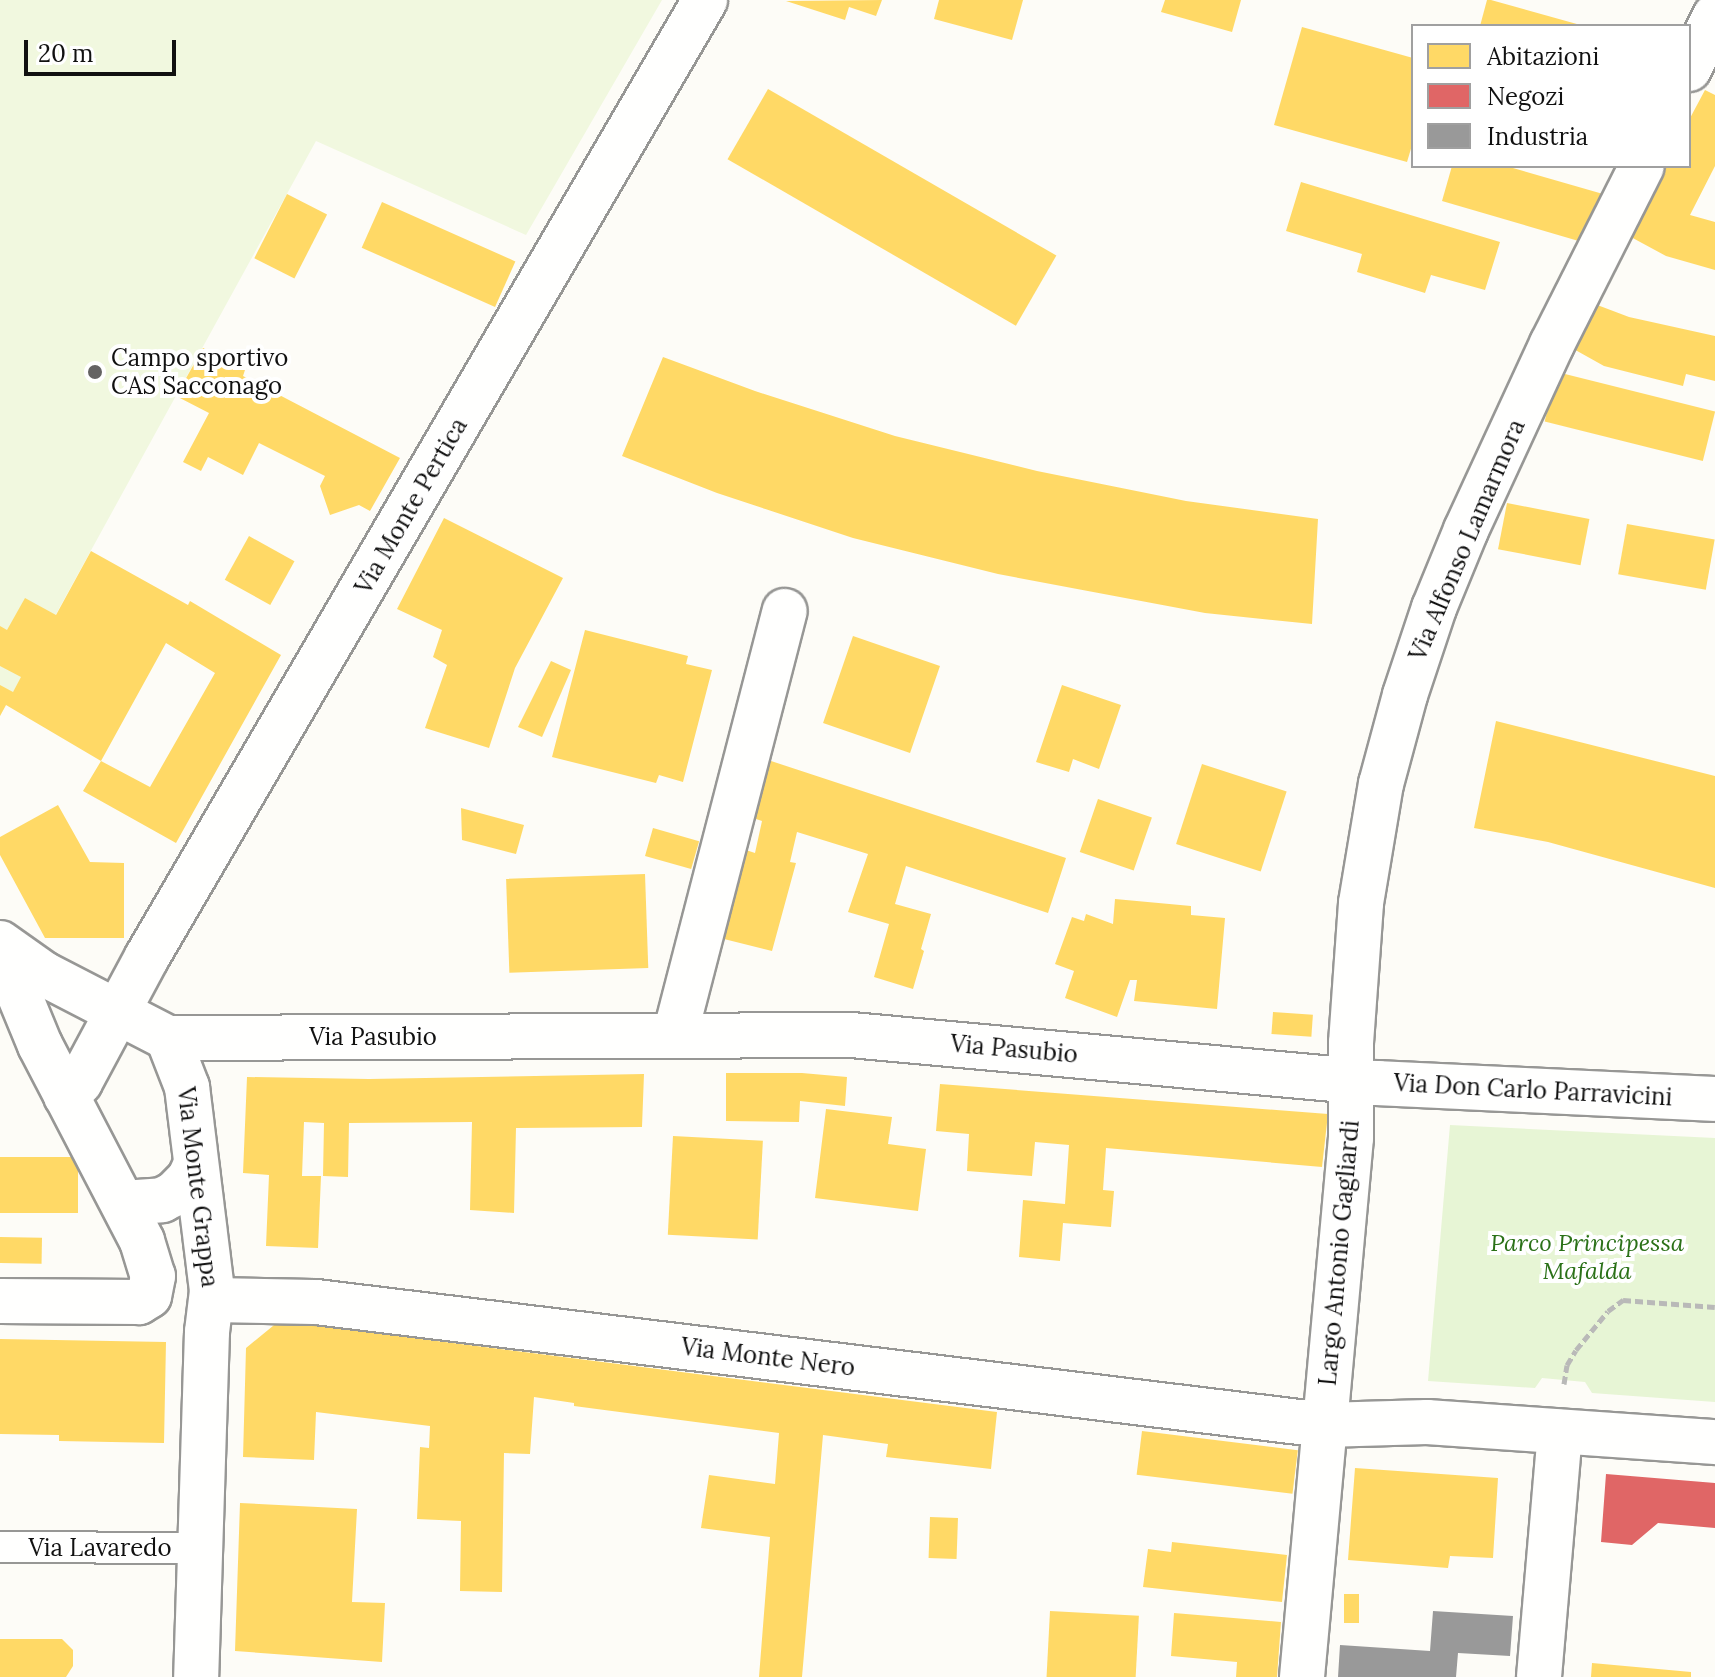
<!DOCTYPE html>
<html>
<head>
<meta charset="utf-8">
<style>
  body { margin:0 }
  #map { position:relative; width:1715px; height:1677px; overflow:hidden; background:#fdfcf7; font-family:Lora,serif }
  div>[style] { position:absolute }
  .green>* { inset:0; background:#e7f5d5 }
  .pitch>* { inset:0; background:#f1f8df }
  .homes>* { inset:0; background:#ffd966; transform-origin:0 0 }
  .shops>* { inset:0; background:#e06666 }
  .industry>* { inset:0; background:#999 }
  .path>* { height:5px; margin-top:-2.5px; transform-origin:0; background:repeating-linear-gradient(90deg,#b9b9b8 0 8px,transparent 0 12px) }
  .roads { filter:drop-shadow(2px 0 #979795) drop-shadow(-2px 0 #979795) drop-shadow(0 2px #979795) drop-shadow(0 -2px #979795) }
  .lane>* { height:30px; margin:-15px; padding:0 15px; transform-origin:15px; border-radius:15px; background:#fffffe }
  .street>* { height:44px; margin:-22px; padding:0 22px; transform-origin:22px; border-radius:22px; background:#fffffe }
  .dots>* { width:22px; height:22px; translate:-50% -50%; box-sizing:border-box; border:4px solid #fff; border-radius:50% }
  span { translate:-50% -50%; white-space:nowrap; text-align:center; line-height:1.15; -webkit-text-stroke:8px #fff; paint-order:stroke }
  .poi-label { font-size:24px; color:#111 }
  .left { translate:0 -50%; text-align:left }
  .street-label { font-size:24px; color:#111 }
  .park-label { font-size:24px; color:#2b7118; font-style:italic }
  .legend { position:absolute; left:1411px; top:24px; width:280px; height:144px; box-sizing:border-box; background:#fff; border:2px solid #a0a0a0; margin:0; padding:10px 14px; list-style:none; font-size:24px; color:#111 }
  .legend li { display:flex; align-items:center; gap:16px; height:40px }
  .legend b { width:40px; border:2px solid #a0a0a0 }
  .scale { position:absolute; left:24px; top:40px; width:152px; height:36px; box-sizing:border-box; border:4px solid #111; border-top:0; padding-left:10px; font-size:24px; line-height:28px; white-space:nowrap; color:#111; -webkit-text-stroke:6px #fff; paint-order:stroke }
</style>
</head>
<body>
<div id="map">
  <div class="green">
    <div style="clip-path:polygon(1450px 1125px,1715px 1138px,1715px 1402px,1592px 1393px,1585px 1382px,1542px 1378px,1535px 1388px,1428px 1381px)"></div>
  </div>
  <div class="pitch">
    <div style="clip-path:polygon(0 0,662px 0,526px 235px,316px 141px,0 716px)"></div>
  </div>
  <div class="homes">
    <div style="clip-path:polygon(882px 0,876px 16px,849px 7px,845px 20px,786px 1px)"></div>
    <div style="clip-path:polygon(939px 0,1023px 0,1012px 40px,934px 19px)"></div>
    <div style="clip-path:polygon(1165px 0,1241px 0,1232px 32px,1161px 12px)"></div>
    <div style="clip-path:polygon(1487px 0,1491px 0,1584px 26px,1480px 26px)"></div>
    <div style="clip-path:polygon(1302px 27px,1413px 58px,1413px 142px,1407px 162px,1274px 125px)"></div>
    <div style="left:768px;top:89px;width:333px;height:81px;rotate:30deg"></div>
    <div style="clip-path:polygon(1705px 90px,1715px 95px,1715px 166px,1690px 215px,1715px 222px,1715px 270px,1666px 256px,1629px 236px,1665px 166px,1689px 166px,1689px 120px)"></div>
    <div style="clip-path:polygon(1452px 166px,1506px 166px,1603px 194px,1582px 242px,1442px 201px)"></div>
    <div style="clip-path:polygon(1301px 182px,1500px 242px,1485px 290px,1431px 275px,1425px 293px,1357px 272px,1362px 254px,1286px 231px)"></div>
    <div style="left:287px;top:194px;width:45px;height:72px;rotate:27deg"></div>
    <div style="left:382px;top:202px;width:146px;height:50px;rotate:24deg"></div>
    <div style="clip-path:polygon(1592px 303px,1629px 317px,1715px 336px,1715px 381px,1686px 374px,1683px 386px,1604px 366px,1570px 347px)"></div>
    <div style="clip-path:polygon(203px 348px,245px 370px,243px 376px,400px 458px,370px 511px,359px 505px,330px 515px,320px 486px,325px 476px,259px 443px,243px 475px,208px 457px,201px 471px,183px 462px,209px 413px,176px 396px)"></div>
    <div style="clip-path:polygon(663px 357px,755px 391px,895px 436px,1037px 471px,1186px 501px,1318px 519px,1312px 624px,1205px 613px,998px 574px,853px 538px,717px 493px,622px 456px)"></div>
    <div style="left:1557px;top:372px;width:163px;height:51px;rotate:14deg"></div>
    <div style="left:1507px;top:503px;width:84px;height:47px;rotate:11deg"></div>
    <div style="clip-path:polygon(444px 518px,563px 578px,515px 668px,489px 748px,425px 728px,447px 665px,433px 657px,442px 630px,397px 609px)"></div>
    <div style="left:1627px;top:524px;width:89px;height:51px;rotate:10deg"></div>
    <div style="left:249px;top:536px;width:52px;height:50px;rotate:29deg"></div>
    <div style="clip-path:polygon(evenodd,91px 551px,188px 605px,190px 601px,281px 655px,176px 843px,83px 791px,101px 761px,6px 705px,0 716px,0 685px,13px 692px,21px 677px,0 666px,0 626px,7px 630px,25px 598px,56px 615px,91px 551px,166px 643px,215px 673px,150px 787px,101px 761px,166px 643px)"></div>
    <div style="clip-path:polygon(585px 630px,688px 656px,686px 664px,712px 670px,683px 782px,659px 775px,656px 783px,552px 757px)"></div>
    <div style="left:853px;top:636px;width:92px;height:92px;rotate:19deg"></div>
    <div style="clip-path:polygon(551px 661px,571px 670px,542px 737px,518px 727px)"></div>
    <div style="clip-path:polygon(1062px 685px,1121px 705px,1099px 769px,1073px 759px,1069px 772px,1036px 762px)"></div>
    <div style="clip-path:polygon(1496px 721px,1715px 776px,1715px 888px,1548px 842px,1474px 828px)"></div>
    <div style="clip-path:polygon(768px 760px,1066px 858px,1048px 913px,906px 866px,895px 904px,931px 914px,921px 949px,924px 951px,913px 989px,874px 977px,889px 924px,848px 912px,868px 854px,797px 832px,790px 862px,796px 863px,772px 951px,720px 938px,743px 849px,755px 853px,762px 821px,753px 818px)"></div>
    <div style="left:1202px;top:764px;width:89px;height:84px;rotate:18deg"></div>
    <div style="left:1098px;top:799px;width:57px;height:56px;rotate:19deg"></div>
    <div style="clip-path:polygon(58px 805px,90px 862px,124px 863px,124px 938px,45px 938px,0 855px,0 837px)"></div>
    <div style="clip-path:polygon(461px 808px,524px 825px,516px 854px,462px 840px)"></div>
    <div style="left:653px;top:828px;width:48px;height:29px;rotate:16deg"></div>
    <div style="left:645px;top:874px;width:94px;height:139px;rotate:88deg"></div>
    <div style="clip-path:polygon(1115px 899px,1191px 906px,1191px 915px,1225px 918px,1217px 1009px,1134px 1001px,1137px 980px,1130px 980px,1117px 1017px,1065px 998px,1074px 971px,1055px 964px,1072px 917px,1084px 921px,1086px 914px,1113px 924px)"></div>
    <div style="left:1273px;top:1012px;width:40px;height:22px;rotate:4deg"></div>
    <div style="clip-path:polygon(726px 1073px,802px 1073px,847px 1077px,845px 1106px,800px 1101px,799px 1122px,726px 1121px)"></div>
    <div style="clip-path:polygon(644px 1074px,642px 1127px,516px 1128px,514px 1213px,470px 1210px,472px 1122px,349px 1123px,348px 1177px,323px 1176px,324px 1123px,304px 1122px,302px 1176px,321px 1176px,318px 1248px,266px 1246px,269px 1175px,243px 1173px,247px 1077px,369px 1079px)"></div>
    <div style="clip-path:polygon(940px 1084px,1328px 1114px,1322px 1167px,1106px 1148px,1103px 1190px,1114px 1191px,1111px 1227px,1063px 1223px,1060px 1261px,1019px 1257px,1023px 1200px,1065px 1204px,1069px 1145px,1035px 1142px,1032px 1176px,967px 1171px,969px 1134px,936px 1131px)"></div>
    <div style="clip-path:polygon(826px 1109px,892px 1117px,888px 1144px,926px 1149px,918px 1211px,815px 1198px)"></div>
    <div style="left:673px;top:1136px;width:90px;height:99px;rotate:3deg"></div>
    <div style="left:0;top:1157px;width:78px;height:56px"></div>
    <div style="left:0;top:1237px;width:42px;height:26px;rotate:1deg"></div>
    <div style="clip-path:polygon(279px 1321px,997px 1412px,991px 1469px,886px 1457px,888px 1444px,823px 1435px,802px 1677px,759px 1677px,770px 1537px,701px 1528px,709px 1475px,775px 1484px,779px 1433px,574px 1406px,574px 1403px,534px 1397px,530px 1454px,504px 1453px,502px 1592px,460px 1591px,461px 1521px,417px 1519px,420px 1447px,429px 1448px,430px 1426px,316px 1412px,314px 1460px,243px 1457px,246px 1348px)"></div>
    <div style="clip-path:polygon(0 1339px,166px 1342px,164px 1443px,59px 1441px,59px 1435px,0 1434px)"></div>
    <div style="left:1142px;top:1431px;width:157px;height:44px;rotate:7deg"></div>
    <div style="clip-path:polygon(1355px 1468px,1498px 1478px,1493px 1558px,1450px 1556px,1448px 1568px,1348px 1560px)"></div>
    <div style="clip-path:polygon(240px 1503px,357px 1509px,352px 1602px,385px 1603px,382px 1662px,235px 1651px)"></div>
    <div style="left:930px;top:1517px;width:28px;height:41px;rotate:2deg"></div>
    <div style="clip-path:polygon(1172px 1542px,1287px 1555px,1282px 1602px,1143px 1587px,1148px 1549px,1171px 1552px)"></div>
    <div style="left:1344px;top:1594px;width:15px;height:29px"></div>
    <div style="left:1050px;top:1611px;width:89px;height:66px;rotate:3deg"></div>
    <div style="clip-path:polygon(1174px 1613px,1281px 1622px,1277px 1677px,1236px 1677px,1237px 1662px,1171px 1656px)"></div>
    <div style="clip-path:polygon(0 1639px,62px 1639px,73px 1650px,73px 1666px,66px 1677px,0 1677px)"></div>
    <div style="clip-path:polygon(1592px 1663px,1691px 1672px,1691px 1677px,1591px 1677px)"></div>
  </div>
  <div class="shops">
    <div style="clip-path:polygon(1606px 1474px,1715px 1483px,1715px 1528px,1658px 1523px,1632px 1545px,1601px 1542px)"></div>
  </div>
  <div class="industry">
    <div style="clip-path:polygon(1433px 1611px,1513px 1616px,1510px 1656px,1458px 1653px,1456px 1677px,1338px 1677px,1340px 1645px,1430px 1651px)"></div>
  </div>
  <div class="path">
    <div style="left:1564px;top:1384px;width:19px;rotate:-81deg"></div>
    <div style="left:1567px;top:1365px;width:17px;rotate:-59deg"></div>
    <div style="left:1576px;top:1350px;width:50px;rotate:-50.6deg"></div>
    <div style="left:1608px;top:1311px;width:19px;rotate:-36deg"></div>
    <div style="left:1623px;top:1300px;width:92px;rotate:4.4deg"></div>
  </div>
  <div class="roads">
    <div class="lane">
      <div style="left:0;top:1547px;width:200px;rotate:0.3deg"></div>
    </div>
    <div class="street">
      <div style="left:1689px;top:69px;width:59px;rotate:-63.9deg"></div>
      <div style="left:0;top:943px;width:54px;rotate:35.2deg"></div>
      <div style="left:44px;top:974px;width:140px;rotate:27.3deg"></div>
      <div style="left:168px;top:1038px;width:53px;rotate:68.8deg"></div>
      <div style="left:187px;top:1087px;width:206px;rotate:83deg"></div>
      <div style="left:212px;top:1291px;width:41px;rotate:97deg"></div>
      <div style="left:207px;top:1332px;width:345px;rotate:91.8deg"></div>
      <div style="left:0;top:948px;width:105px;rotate:67.6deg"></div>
      <div style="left:40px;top:1045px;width:221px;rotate:62.5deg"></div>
      <div style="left:142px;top:1241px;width:37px;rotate:73deg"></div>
      <div style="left:153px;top:1276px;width:20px;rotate:101deg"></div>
      <div style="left:149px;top:1296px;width:12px;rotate:149deg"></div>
      <div style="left:139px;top:1302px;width:139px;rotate:-179.6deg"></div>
      <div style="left:675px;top:1035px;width:438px;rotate:-75.5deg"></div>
      <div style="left:168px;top:1038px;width:683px;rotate:-0.25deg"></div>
      <div style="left:851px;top:1035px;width:528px;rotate:5.21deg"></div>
      <div style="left:1377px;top:1083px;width:338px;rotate:2.7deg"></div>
      <div style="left:66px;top:1096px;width:20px;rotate:-45deg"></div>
      <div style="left:80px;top:1082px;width:142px;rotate:-61.8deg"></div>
      <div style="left:147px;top:957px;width:1108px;rotate:-59.75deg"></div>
      <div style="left:123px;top:1203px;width:39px;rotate:-4deg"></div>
      <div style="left:162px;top:1200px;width:13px;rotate:-27deg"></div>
      <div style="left:174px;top:1194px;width:21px;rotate:-45deg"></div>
      <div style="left:189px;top:1179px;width:14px;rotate:-65deg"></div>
      <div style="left:212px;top:1300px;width:104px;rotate:1.1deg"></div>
      <div style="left:316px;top:1302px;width:1015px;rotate:6.96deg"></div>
      <div style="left:1324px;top:1425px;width:103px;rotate:-1.7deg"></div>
      <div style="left:1427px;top:1422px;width:289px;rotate:4deg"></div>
      <div style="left:1302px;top:1677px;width:541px;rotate:-84.81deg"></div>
      <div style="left:1351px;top:1138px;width:95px;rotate:-90deg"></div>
      <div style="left:1351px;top:1043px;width:140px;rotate:-85.9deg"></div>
      <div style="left:1361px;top:903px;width:121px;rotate:-80.5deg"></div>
      <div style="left:1381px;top:784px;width:92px;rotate:-74.9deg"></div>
      <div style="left:1405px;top:695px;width:92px;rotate:-71.6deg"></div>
      <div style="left:1434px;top:608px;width:84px;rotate:-67.7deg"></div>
      <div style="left:1466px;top:530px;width:205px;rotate:-65.2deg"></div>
      <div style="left:1552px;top:344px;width:199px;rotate:-63.2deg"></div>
      <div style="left:1539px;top:1677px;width:246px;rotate:-85.1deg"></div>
    </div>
  </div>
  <div class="dots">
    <div style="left:95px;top:372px;background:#646362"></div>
  </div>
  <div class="poi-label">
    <span class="left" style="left:111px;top:372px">Campo sportivo<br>CAS Sacconago</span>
  </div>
  <div class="street-label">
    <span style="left:411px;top:506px;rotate:-60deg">Via Monte Pertica</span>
    <span style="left:1467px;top:540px;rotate:-67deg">Via Alfonso Lamarmora</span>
    <span style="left:373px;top:1037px">Via Pasubio</span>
    <span style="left:1014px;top:1049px;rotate:5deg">Via Pasubio</span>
    <span style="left:1533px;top:1090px;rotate:3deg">Via Don Carlo Parravicini</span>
    <span style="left:198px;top:1187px;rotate:83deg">Via Monte Grappa</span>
    <span style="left:1339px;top:1253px;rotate:-85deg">Largo Antonio Gagliardi</span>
    <span style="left:768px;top:1357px;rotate:7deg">Via Monte Nero</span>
    <span style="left:100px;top:1548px">Via Lavaredo</span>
  </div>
  <div class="park-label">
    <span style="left:1587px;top:1257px">Parco Principessa<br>Mafalda</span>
  </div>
  <ul class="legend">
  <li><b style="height:22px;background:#ffd966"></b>Abitazioni</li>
  <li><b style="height:22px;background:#e06666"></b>Negozi</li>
  <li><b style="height:22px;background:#999"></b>Industria</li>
  </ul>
  <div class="scale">20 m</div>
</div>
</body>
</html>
